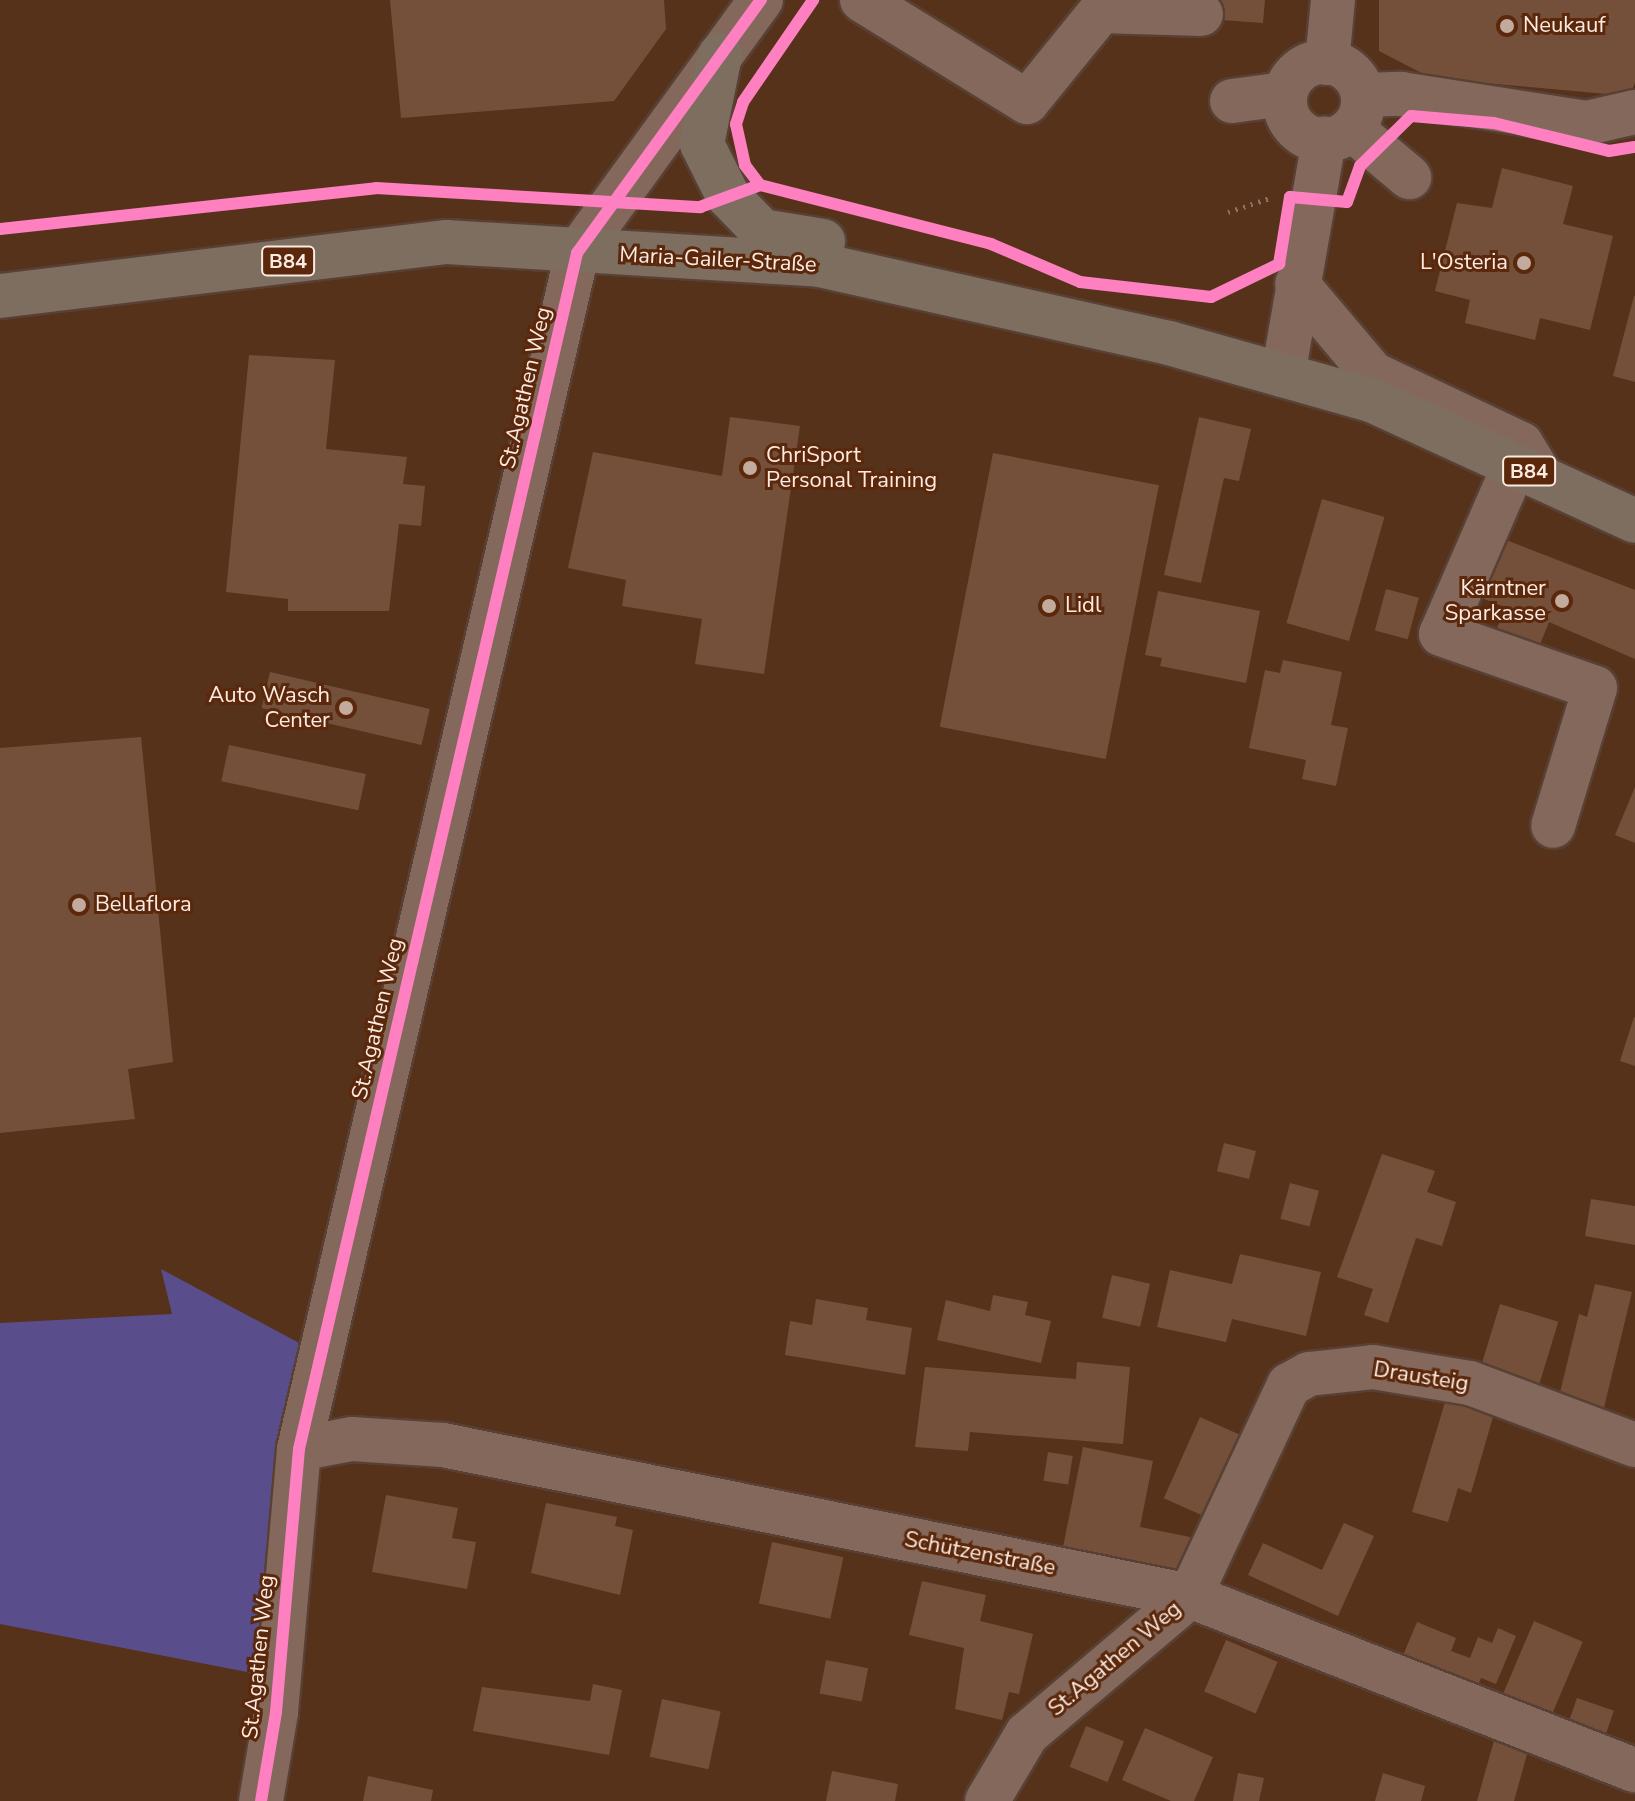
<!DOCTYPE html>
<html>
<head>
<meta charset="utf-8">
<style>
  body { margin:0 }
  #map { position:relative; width:1635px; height:1801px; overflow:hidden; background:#56321a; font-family:"Nunito Sans",sans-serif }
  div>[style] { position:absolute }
  .green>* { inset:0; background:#594e8b }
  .building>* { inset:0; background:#74503b; transform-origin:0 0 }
  .path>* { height:5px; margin-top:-2.5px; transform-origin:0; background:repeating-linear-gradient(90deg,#8a7366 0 2px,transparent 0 8px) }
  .roads { filter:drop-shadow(2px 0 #584134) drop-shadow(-2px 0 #584134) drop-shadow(0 2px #584134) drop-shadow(0 -2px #584134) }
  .minor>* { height:44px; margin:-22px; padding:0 22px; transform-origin:22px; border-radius:22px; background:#84685b }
  .minor>.ring { margin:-22px; padding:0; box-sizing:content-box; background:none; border:44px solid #84685b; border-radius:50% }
  .major>* { height:44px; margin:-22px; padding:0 22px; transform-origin:22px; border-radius:22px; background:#7d6e60 }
  .cycleway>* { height:12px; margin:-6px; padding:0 6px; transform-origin:6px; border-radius:6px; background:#ff80c0 }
  .dots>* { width:22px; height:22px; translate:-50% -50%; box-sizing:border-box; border:4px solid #5b280b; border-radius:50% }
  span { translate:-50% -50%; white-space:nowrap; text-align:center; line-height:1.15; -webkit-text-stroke:6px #5b280b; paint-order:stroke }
  .shield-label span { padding:2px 6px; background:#5b280b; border:2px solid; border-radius:6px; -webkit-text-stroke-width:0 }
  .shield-label { font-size:20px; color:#fcebe3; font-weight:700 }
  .poi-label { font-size:22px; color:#fcebe3 }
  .left { translate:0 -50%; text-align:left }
  .right { translate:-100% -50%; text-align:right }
  .street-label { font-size:22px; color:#fcebe3 }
</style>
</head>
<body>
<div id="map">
  <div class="green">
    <div style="clip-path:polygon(161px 1269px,301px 1344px,268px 1676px,0 1624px,0 1323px,172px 1314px)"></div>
  </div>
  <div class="building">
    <div style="clip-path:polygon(390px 0,664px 0,666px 29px,614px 101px,401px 118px)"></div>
    <div style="clip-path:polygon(1209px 0,1265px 0,1263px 23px,1208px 19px)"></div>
    <div style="clip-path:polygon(1379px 0,1635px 0,1635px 83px,1629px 96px,1431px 78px,1379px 51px)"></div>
    <div style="clip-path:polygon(1502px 168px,1573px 186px,1563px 224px,1613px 236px,1590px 330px,1540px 318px,1535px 340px,1465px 323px,1470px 300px,1435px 291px,1457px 203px,1492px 208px)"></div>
    <div style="clip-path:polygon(1634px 296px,1635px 296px,1635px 382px,1613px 376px)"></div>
    <div style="clip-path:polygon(249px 355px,335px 360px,326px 449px,407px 457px,403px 484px,425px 486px,421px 526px,399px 524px,389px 611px,288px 611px,288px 599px,226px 592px)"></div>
    <div style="clip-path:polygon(730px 417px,800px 426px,764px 674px,695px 664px,702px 619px,622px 606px,626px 580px,568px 568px,593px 452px,722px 476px)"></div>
    <div style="clip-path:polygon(1199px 417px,1251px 429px,1239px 481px,1224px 478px,1201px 583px,1164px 575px)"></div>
    <div style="left:993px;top:453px;width:169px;height:279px;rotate:11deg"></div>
    <div style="left:1322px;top:499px;width:65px;height:129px;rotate:16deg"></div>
    <div style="clip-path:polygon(1496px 536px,1635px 590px,1635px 659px,1549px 622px,1537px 652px,1494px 636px,1505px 607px,1474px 595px)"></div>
    <div style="left:1386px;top:589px;width:34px;height:43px;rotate:15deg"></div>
    <div style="clip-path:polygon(1158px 591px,1260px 611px,1246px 683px,1160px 666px,1162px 658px,1145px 655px)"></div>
    <div style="clip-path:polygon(1283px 660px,1342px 672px,1331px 725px,1348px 728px,1336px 786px,1302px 779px,1306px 760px,1249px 748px,1265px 670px,1280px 673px)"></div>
    <div style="left:270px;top:672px;width:164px;height:37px;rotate:13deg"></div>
    <div style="clip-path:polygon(141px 737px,173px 1062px,128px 1069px,135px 1119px,0 1133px,0 748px)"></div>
    <div style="left:229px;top:745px;width:140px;height:37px;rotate:12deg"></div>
    <div style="clip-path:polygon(1635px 787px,1635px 843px,1615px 835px)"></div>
    <div style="clip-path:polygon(1634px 1017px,1635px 1018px,1635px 1066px,1620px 1061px)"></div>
    <div style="left:1224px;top:1143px;width:33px;height:29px;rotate:14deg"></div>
    <div style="clip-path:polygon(1382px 1154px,1435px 1171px,1427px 1192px,1456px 1202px,1442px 1246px,1416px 1238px,1388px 1323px,1364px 1315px,1373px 1289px,1337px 1277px)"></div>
    <div style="left:1290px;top:1183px;width:30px;height:37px;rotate:15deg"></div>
    <div style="clip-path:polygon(1591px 1199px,1635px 1206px,1635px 1245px,1585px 1236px)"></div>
    <div style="clip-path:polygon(1240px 1254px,1321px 1272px,1306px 1336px,1232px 1319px,1226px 1342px,1157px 1327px,1170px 1270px,1232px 1284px)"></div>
    <div style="left:1112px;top:1275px;width:39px;height:44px;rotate:13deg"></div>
    <div style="clip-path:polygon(1595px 1284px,1632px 1292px,1601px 1420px,1556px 1409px,1579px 1314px,1587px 1317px)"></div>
    <div style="clip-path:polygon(993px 1295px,1028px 1302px,1025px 1315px,1051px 1321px,1041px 1363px,937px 1340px,946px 1300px,990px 1311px)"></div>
    <div style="clip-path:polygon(816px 1299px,868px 1308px,866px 1320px,912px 1328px,905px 1375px,785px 1355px,790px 1321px,812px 1325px)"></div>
    <div style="left:1500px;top:1304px;width:61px;height:76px;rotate:17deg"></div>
    <div style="clip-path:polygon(1077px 1362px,1130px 1367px,1123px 1444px,970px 1432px,968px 1451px,915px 1447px,925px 1367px,1076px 1379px)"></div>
    <div style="clip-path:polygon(1449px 1389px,1497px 1403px,1471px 1493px,1458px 1488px,1448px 1522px,1412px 1512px)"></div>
    <div style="left:1200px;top:1417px;width:54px;height:89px;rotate:24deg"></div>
    <div style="clip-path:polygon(1083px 1447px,1153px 1461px,1140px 1527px,1190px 1537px,1181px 1584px,1060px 1562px)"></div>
    <div style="left:1048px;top:1452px;width:25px;height:29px;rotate:9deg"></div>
    <div style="clip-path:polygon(386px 1495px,458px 1508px,452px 1538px,476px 1542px,467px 1589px,372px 1572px)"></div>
    <div style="clip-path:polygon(546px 1503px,617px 1517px,615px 1526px,633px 1530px,620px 1595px,531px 1573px)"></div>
    <div style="clip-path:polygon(1344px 1523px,1374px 1536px,1338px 1616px,1248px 1575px,1263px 1543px,1322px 1570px)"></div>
    <div style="left:772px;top:1542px;width:73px;height:63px;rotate:12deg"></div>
    <div style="clip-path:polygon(922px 1581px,986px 1595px,980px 1621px,1033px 1634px,1019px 1694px,1009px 1692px,1002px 1720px,955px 1709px,964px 1648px,909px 1635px)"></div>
    <div style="left:1534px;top:1621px;width:53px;height:85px;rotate:23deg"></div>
    <div style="clip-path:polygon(1417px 1622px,1456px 1638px,1451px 1651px,1470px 1658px,1478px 1637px,1492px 1643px,1498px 1628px,1516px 1636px,1496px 1684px,1481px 1678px,1474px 1695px,1399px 1665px)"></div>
    <div style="left:1226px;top:1640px;width:56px;height:56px;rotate:23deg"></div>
    <div style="left:826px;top:1660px;width:43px;height:34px;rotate:11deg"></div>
    <div style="clip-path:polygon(593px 1684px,622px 1690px,609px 1755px,473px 1731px,482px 1687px,590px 1701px)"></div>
    <div style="left:1577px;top:1698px;width:39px;height:35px;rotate:19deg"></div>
    <div style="left:662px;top:1699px;width:60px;height:59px;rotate:12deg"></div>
    <div style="left:1086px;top:1726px;width:41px;height:44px;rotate:22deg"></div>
    <div style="clip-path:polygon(1145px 1728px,1213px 1757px,1194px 1801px,1171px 1801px,1122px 1780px)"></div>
    <div style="clip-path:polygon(1495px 1737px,1529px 1747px,1514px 1801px,1477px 1801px)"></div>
    <div style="clip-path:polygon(832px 1771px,898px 1784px,895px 1801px,826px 1801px)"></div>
    <div style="clip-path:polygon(1238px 1773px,1264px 1778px,1259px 1801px,1233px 1801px)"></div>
    <div style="clip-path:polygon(1383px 1773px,1425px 1786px,1421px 1801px,1375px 1801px)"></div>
    <div style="clip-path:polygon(368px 1776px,433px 1790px,431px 1801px,363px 1801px)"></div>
  </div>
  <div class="path">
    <div style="left:1228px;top:212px;width:47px;rotate:-18.4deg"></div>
  </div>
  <div class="roads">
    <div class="minor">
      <div style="left:862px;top:0;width:194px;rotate:31.7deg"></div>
      <div style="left:1027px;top:102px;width:117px;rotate:-50.9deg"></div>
      <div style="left:1101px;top:11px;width:100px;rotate:1.7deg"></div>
      <div class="ring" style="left:1285px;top:62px;width:34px;height:34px"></div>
      <div style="left:1327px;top:63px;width:63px;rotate:-84.6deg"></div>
      <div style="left:1363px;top:95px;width:38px;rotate:-2deg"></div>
      <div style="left:1401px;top:94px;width:188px;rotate:8.9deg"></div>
      <div style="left:1587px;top:123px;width:49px;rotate:-12.9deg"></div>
      <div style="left:1232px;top:101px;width:52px;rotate:-7.7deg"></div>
      <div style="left:1352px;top:129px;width:75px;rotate:40.1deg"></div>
      <div style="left:1297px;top:284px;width:118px;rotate:49.8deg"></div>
      <div style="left:1373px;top:374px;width:164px;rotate:25.3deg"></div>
      <div style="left:1521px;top:444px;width:39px;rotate:58deg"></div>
      <div style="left:1283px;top:375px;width:240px;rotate:-80.1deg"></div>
      <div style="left:1515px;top:464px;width:185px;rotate:113.5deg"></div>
      <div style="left:1441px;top:634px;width:163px;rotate:19.3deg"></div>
      <div style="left:1595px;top:688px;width:144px;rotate:106.9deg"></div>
      <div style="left:299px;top:1449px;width:54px;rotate:-10.7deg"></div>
      <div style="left:352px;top:1439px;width:91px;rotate:3.8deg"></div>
      <div style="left:443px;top:1445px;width:762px;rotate:11.43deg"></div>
      <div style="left:1190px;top:1596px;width:478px;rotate:21.4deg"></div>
      <div style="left:261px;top:1801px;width:90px;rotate:-80.4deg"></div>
      <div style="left:276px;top:1712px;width:264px;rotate:-85deg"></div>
      <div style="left:299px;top:1449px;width:1228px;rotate:-76.91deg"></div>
      <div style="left:577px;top:253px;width:313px;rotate:-54deg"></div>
      <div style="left:987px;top:1801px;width:78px;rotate:-59.2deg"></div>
      <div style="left:1027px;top:1734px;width:214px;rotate:-40.3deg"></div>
      <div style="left:1190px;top:1596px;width:233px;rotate:-64.9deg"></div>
      <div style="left:1289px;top:1385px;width:23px;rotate:-29deg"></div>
      <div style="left:1309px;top:1374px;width:64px;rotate:-6.2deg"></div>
      <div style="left:1373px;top:1367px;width:98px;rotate:9.4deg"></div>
      <div style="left:1470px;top:1383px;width:176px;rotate:20.6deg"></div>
    </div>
    <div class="major">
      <div style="left:720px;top:55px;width:91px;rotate:101.4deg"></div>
      <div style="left:702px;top:144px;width:58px;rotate:63.4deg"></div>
      <div style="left:728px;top:196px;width:49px;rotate:45.8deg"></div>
      <div style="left:762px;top:231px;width:62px;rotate:9.3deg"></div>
      <div style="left:0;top:296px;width:450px;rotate:-6.9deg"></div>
      <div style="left:447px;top:242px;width:374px;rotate:3.5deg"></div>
      <div style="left:820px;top:265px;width:358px;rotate:12.6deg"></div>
      <div style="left:1169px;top:343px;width:210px;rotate:15.8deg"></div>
      <div style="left:1371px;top:400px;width:290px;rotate:24.6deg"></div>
    </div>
  </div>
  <div class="cycleway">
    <div style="left:760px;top:185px;width:25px;rotate:-127deg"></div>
    <div style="left:745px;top:165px;width:42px;rotate:-102.4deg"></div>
    <div style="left:736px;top:124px;width:23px;rotate:-72deg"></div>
    <div style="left:743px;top:102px;width:124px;rotate:-55.5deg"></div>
    <div style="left:0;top:229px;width:378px;rotate:-6.2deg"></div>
    <div style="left:376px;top:188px;width:325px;rotate:3.4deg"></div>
    <div style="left:700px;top:207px;width:64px;rotate:-20.1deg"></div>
    <div style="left:760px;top:185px;width:238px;rotate:14.3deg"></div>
    <div style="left:991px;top:244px;width:97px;rotate:23.1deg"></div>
    <div style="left:1080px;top:282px;width:132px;rotate:6.5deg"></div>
    <div style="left:1211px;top:297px;width:76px;rotate:-25.9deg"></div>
    <div style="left:1279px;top:264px;width:68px;rotate:-80.7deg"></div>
    <div style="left:1290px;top:197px;width:57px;rotate:5deg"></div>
    <div style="left:1347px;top:202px;width:38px;rotate:-70deg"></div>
    <div style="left:1360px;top:166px;width:71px;rotate:-44.4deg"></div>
    <div style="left:1411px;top:116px;width:83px;rotate:4.8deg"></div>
    <div style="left:1494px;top:123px;width:118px;rotate:13.7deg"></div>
    <div style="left:1609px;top:151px;width:26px;rotate:-9deg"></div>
    <div style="left:261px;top:1801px;width:90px;rotate:-80.4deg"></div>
    <div style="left:276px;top:1712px;width:264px;rotate:-85deg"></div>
    <div style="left:299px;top:1449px;width:1228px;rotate:-76.91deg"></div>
    <div style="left:577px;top:253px;width:313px;rotate:-54deg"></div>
  </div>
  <div class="dots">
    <div style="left:1507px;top:26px;background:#c2aa9d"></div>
    <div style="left:1524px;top:263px;background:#c2aa9d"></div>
    <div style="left:750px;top:468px;background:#c2aa9d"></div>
    <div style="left:1562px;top:601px;background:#c2aa9d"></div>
    <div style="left:1049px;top:606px;background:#c2aa9d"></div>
    <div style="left:346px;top:708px;background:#c2aa9d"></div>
    <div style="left:79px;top:905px;background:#c2aa9d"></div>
  </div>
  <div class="shield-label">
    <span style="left:288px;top:261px">B84</span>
    <span style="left:1529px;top:471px">B84</span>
  </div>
  <div class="poi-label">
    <span class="left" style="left:1523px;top:26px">Neukauf</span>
    <span class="right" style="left:1508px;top:263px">L'Osteria</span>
    <span class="left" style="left:766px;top:468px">ChriSport<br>Personal Training</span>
    <span class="right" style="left:1546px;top:601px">Kärntner<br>Sparkasse</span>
    <span class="left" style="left:1065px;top:606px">Lidl</span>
    <span class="right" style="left:330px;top:708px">Auto Wasch<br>Center</span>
    <span class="left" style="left:95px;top:905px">Bellaflora</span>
  </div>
  <div class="street-label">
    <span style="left:718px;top:260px;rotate:3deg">Maria-Gailer-Straße</span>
    <span style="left:526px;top:388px;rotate:-77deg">St.Agathen Weg</span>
    <span style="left:378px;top:1019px;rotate:-77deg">St.Agathen Weg</span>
    <span style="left:1421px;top:1377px;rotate:9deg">Drausteig</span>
    <span style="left:980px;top:1554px;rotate:11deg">Schützenstraße</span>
    <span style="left:259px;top:1657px;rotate:-84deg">St.Agathen Weg</span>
    <span style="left:1115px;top:1659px;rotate:-40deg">St.Agathen Weg</span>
  </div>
</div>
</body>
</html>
